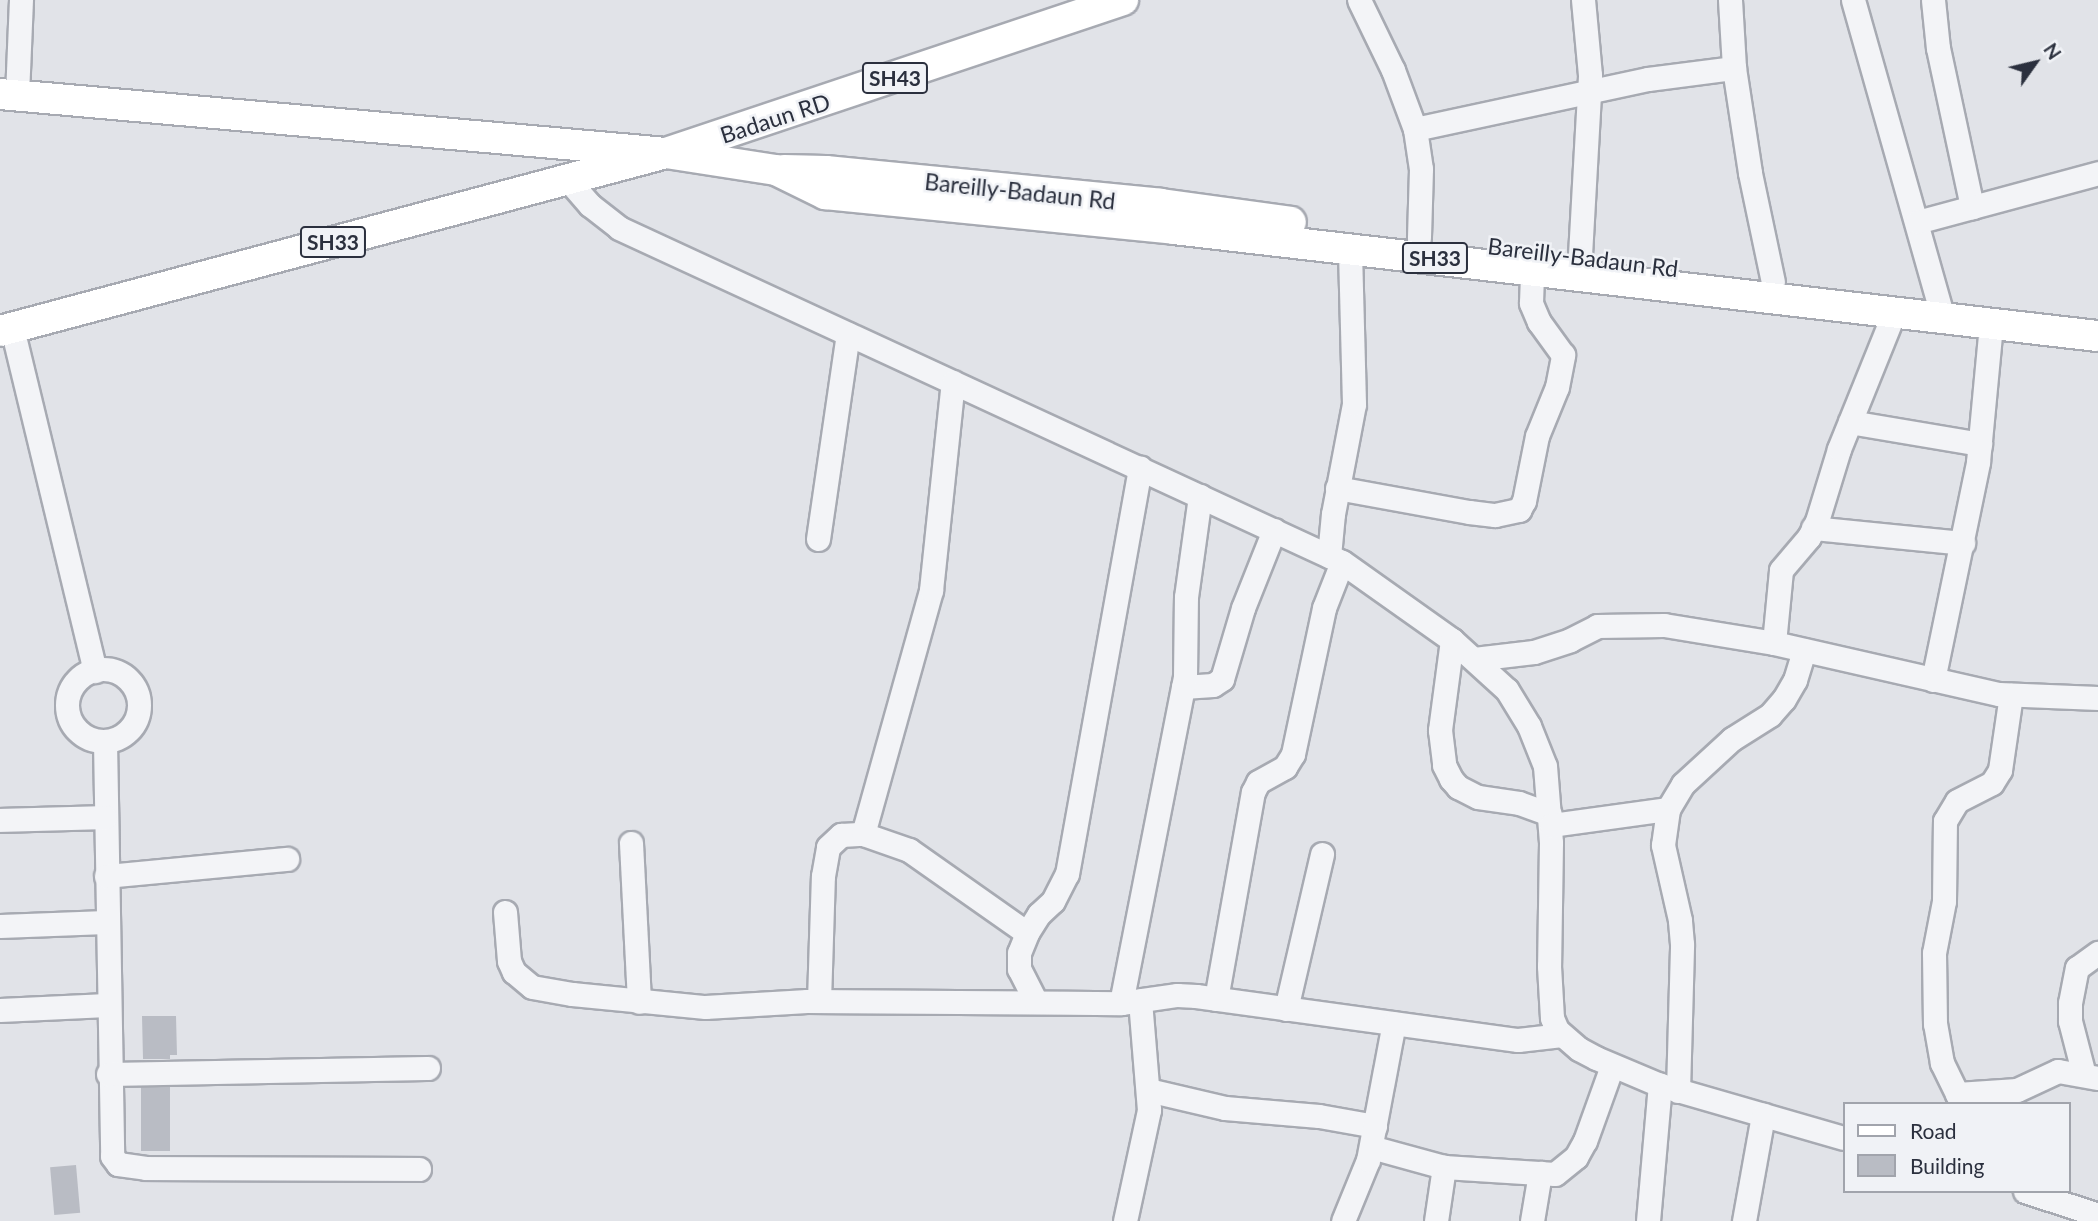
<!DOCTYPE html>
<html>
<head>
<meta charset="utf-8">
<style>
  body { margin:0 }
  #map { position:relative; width:2098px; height:1221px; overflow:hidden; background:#e1e3e8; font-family:Lato,sans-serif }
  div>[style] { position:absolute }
  .building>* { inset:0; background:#b9bcc4; transform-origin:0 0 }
  .roads { filter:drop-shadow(2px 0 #a7aab2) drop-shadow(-2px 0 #a7aab2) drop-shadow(0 2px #a7aab2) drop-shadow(0 -2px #a7aab2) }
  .minor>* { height:23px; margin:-11.5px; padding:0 11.5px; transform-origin:11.5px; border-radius:11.5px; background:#f3f4f7 }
  .minor>.ring { margin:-11.5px; padding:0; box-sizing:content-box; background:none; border:23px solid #f3f4f7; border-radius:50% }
  .major>* { height:30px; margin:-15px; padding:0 15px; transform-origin:15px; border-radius:15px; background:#fff }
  span { translate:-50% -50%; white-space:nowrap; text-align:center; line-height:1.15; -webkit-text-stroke:5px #f0f2f6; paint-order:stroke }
  .shield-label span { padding:2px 5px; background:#f0f2f6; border:2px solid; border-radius:5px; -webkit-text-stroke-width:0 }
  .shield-label { font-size:21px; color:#2b303e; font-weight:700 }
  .street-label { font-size:23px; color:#2b303e }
  .legend { position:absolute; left:1843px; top:1102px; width:228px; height:91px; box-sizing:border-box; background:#f0f2f6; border:2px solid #a1a4ac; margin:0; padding:9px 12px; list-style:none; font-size:21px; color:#2b303e }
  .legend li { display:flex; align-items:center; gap:14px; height:35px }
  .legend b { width:35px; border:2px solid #a1a4ac }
  .north { position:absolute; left:2000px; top:28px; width:70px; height:70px; -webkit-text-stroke:5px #f0f2f6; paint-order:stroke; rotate:56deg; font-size:19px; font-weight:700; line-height:28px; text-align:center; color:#2b303e }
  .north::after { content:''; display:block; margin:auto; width:24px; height:32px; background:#2b303e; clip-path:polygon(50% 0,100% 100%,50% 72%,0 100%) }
</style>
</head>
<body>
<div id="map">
  <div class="building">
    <div style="clip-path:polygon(142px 1016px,176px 1016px,177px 1055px,170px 1055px,170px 1059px,143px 1059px)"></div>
    <div style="left:141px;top:1087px;width:29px;height:64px"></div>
    <div style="left:76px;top:1165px;width:48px;height:26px;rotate:85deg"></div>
  </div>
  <div class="roads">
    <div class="minor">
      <div style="left:1359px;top:0;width:78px;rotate:64.1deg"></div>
      <div style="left:1393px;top:70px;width:63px;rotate:69.6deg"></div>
      <div style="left:1415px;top:129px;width:40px;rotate:81.5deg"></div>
      <div style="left:1421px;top:169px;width:69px;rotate:91.7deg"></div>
      <div style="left:1730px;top:0;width:68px;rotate:86.6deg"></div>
      <div style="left:1734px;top:68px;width:106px;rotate:81.3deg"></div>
      <div style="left:1750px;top:173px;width:111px;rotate:78.1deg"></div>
      <div style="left:1853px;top:0;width:330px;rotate:74.2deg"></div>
      <div style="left:1933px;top:0;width:48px;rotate:84.1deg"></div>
      <div style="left:1938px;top:48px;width:163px;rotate:77.9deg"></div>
      <div style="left:17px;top:95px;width:95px;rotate:-87.6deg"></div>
      <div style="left:1415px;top:129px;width:238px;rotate:-12.1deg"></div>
      <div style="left:1648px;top:79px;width:87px;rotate:-7.3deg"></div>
      <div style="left:569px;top:181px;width:32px;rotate:49deg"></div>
      <div style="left:590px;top:205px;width:37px;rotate:38deg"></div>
      <div style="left:619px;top:228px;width:796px;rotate:24.8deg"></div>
      <div style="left:1342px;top:562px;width:135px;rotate:35.3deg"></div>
      <div style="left:1452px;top:640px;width:74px;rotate:42.3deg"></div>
      <div style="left:1507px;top:690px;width:42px;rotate:58.6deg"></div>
      <div style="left:1529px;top:726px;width:43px;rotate:68.2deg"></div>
      <div style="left:1545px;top:766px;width:77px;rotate:85.5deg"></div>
      <div style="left:1551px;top:843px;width:123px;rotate:90.9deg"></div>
      <div style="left:1549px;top:966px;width:52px;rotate:86.7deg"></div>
      <div style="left:1552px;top:1018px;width:13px;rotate:67deg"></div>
      <div style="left:1557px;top:1030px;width:29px;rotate:41deg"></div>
      <div style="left:1579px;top:1049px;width:19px;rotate:28deg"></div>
      <div style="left:1596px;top:1058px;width:69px;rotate:22.9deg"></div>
      <div style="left:1660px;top:1085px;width:191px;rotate:16.1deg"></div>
      <div style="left:1917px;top:222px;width:188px;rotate:-15.1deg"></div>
      <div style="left:1580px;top:255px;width:180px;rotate:-86.8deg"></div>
      <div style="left:1590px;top:75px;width:75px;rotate:-95.3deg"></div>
      <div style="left:12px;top:328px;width:353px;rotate:76.4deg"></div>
      <div style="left:1850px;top:422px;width:132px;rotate:9.6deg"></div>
      <div style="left:1337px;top:488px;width:134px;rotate:10.3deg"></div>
      <div style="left:1469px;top:512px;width:26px;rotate:7deg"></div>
      <div style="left:1495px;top:515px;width:25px;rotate:-12deg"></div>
      <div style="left:1519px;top:510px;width:10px;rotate:-61deg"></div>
      <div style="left:1524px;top:501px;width:66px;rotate:-78.7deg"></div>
      <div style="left:1537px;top:436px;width:53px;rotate:-67.8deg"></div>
      <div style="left:1557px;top:387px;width:33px;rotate:-79deg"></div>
      <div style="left:1563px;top:355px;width:41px;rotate:-126deg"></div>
      <div style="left:1539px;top:322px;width:21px;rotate:-113deg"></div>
      <div style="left:1531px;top:303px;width:33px;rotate:-88deg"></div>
      <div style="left:1813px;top:528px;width:151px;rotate:5.7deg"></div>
      <div style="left:818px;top:539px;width:207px;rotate:-81.7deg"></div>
      <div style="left:1329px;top:556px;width:42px;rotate:-84.6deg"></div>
      <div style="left:1333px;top:514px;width:112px;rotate:-79.2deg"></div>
      <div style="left:1354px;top:404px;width:155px;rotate:-91.5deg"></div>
      <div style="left:1452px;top:640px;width:91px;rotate:97.6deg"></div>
      <div style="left:1440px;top:730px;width:35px;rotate:83deg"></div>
      <div style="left:1444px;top:765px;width:16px;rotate:63deg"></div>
      <div style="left:1451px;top:779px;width:11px;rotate:49deg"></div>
      <div style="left:1458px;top:787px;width:22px;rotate:27deg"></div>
      <div style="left:1478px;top:797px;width:41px;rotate:8.3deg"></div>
      <div style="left:1519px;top:803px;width:33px;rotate:20deg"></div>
      <div style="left:1774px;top:643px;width:73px;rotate:-84.5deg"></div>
      <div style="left:1781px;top:570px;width:43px;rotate:-49.7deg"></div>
      <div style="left:1809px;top:537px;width:18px;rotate:-63deg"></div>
      <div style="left:1817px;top:521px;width:75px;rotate:-73deg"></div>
      <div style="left:1839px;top:449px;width:147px;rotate:-68deg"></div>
      <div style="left:1474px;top:659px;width:60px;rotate:-6.7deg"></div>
      <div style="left:1534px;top:652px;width:38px;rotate:-18deg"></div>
      <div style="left:1570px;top:640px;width:30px;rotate:-27deg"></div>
      <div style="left:1597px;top:626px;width:67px;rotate:-0.9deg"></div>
      <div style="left:1664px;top:625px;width:111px;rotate:9.3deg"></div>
      <div style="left:1774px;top:643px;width:231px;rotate:12.8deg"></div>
      <div style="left:1999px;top:694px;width:99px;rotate:2.3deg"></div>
      <div class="ring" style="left:67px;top:669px;width:49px;height:49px"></div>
      <div style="left:1933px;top:680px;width:223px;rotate:-78.3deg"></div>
      <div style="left:1978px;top:462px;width:139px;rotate:-84.6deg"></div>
      <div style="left:1183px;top:687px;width:30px;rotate:-4deg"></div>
      <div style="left:1213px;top:685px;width:11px;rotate:-34deg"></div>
      <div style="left:1222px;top:679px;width:74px;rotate:-73.5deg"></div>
      <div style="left:1243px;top:608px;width:84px;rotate:-68.3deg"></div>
      <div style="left:105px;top:741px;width:415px;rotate:89deg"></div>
      <div style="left:112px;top:1156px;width:10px;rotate:53deg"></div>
      <div style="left:118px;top:1164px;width:28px;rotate:8deg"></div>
      <div style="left:146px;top:1168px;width:273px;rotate:0.2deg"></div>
      <div style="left:0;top:820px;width:105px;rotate:-1.6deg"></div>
      <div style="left:1551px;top:825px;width:118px;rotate:-7.8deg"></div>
      <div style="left:863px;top:834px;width:253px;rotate:-74.4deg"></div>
      <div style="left:931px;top:590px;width:209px;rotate:-84deg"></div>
      <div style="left:631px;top:843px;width:159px;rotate:87.1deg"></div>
      <div style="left:106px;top:876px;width:182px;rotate:-5.4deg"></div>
      <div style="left:505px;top:912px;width:49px;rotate:85.3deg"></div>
      <div style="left:509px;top:961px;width:12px;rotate:66deg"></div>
      <div style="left:514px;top:972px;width:23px;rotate:40deg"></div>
      <div style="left:532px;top:987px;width:41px;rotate:9.9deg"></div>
      <div style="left:572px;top:994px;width:134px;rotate:5.6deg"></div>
      <div style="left:705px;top:1007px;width:102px;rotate:-3.4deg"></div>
      <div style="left:807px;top:1001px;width:314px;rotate:0.4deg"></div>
      <div style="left:1121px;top:1003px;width:57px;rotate:-8.1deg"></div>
      <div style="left:1177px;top:995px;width:19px;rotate:3deg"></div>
      <div style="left:1196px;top:996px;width:325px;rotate:7.8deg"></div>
      <div style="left:1518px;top:1040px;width:44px;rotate:-6.5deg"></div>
      <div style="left:0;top:926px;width:106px;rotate:-2.2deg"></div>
      <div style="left:1216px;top:999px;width:210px;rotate:-79.9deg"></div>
      <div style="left:1253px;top:792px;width:11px;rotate:-63deg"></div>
      <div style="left:1258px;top:782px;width:31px;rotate:-29deg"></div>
      <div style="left:1285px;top:767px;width:15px;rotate:-58deg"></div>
      <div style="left:1293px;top:754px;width:149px;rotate:-78deg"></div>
      <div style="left:1324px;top:608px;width:49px;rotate:-68.6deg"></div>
      <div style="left:819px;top:1001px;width:125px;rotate:-88.2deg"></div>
      <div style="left:823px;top:876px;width:29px;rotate:-80deg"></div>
      <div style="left:828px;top:847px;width:18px;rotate:-43deg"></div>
      <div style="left:841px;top:835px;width:22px;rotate:-3deg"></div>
      <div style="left:863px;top:834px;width:49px;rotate:19.2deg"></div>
      <div style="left:909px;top:850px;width:144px;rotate:35.1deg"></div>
      <div style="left:1036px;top:1002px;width:37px;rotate:-117deg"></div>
      <div style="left:1019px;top:969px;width:16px;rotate:-90deg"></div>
      <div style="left:1019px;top:953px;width:22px;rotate:-68deg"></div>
      <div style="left:1027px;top:933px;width:22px;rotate:-58deg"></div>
      <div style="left:1039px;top:914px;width:19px;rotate:-43deg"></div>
      <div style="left:1053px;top:901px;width:30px;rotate:-63deg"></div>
      <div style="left:1067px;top:874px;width:413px;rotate:-79.8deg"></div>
      <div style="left:1121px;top:1003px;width:332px;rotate:-78.9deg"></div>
      <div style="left:1185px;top:677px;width:80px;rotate:-89.3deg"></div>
      <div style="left:1186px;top:597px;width:102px;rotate:-82.1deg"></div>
      <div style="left:1286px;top:1009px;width:159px;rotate:-76.9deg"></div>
      <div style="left:0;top:1010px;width:107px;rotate:-2.7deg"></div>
      <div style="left:108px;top:1074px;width:320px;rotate:-1.1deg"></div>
      <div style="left:2084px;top:1075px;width:56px;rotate:-104.5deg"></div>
      <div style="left:2070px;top:1021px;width:18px;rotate:-90deg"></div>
      <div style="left:2070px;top:1003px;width:36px;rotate:-79deg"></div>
      <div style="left:2077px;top:968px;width:26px;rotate:-36deg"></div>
      <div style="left:1148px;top:1090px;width:79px;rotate:13.2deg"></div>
      <div style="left:1225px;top:1108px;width:94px;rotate:4.9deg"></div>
      <div style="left:1319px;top:1116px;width:57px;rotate:10.1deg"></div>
      <div style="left:1678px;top:1091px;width:147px;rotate:-88.4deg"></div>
      <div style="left:1682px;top:944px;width:24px;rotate:-95deg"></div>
      <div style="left:1680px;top:920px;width:77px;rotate:-102.8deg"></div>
      <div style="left:1663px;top:845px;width:36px;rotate:-82deg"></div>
      <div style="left:1668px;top:809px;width:29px;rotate:-59deg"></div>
      <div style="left:1683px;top:784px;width:67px;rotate:-42.6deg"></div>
      <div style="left:1732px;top:739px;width:45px;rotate:-32.3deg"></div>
      <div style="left:1770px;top:715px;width:21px;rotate:-49deg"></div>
      <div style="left:1784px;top:699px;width:22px;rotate:-60deg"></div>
      <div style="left:1795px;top:680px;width:31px;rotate:-73deg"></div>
      <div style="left:1957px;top:1094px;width:60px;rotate:-3.8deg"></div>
      <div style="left:2017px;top:1090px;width:45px;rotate:-24.9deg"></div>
      <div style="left:2058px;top:1071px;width:41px;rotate:9.9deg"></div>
      <div style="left:1962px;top:1104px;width:46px;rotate:-116deg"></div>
      <div style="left:1942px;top:1063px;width:40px;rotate:-100deg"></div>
      <div style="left:1935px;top:1024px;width:71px;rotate:-90.8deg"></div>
      <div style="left:1934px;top:953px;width:53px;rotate:-79.1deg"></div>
      <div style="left:1944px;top:901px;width:80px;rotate:-89.3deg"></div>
      <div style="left:1945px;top:821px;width:23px;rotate:-59deg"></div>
      <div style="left:1957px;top:801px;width:39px;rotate:-27deg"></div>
      <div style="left:1992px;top:783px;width:15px;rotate:-58deg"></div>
      <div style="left:2000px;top:770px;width:76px;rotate:-81.7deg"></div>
      <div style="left:1371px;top:1147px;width:76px;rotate:15.3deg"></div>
      <div style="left:1444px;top:1167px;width:111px;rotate:3.6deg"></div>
      <div style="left:1555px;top:1174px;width:27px;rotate:-39deg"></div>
      <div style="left:1576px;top:1157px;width:18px;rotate:-61deg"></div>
      <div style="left:1585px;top:1141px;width:80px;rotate:-70.2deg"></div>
      <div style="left:2025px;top:1191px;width:77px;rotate:18.2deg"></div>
      <div style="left:1125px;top:1221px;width:114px;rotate:-77.8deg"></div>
      <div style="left:1149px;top:1110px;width:110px;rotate:-94.7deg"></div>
      <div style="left:1343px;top:1221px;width:66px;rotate:-67.7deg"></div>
      <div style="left:1368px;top:1160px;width:139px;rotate:-79.3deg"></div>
      <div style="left:1436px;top:1221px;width:55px;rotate:-81.6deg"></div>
      <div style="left:1532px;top:1221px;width:49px;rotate:-80.5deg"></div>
      <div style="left:1648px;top:1221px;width:137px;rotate:-85deg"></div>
      <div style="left:1744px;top:1221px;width:108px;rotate:-79.8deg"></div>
    </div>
    <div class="major">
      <div style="left:0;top:94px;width:669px;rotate:5.06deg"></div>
      <div style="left:666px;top:153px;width:111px;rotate:8.8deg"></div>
      <div style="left:776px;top:170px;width:55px;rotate:26.1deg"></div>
      <div style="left:825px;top:194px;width:351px;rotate:5.7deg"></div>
      <div style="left:1174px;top:229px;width:930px;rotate:6.61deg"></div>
      <div style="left:784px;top:170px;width:42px;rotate:1.4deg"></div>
      <div style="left:826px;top:171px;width:336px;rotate:5.6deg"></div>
      <div style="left:1160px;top:204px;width:132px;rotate:7.8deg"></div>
      <div style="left:0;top:331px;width:689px;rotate:-14.96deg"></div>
      <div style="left:666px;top:153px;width:482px;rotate:-18.5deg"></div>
    </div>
  </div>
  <div class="shield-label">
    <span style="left:895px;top:78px">SH43</span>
    <span style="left:333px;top:242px">SH33</span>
    <span style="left:1435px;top:258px">SH33</span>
  </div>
  <div class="street-label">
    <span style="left:775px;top:118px;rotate:-18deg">Badaun RD</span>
    <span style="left:1020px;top:191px;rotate:6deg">Bareilly-Badaun Rd</span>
    <span style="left:1583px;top:257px;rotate:7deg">Bareilly-Badaun Rd</span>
  </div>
  <ul class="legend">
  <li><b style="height:9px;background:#fff"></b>Road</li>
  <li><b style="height:19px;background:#b9bcc4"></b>Building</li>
  </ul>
  <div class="north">N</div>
</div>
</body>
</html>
